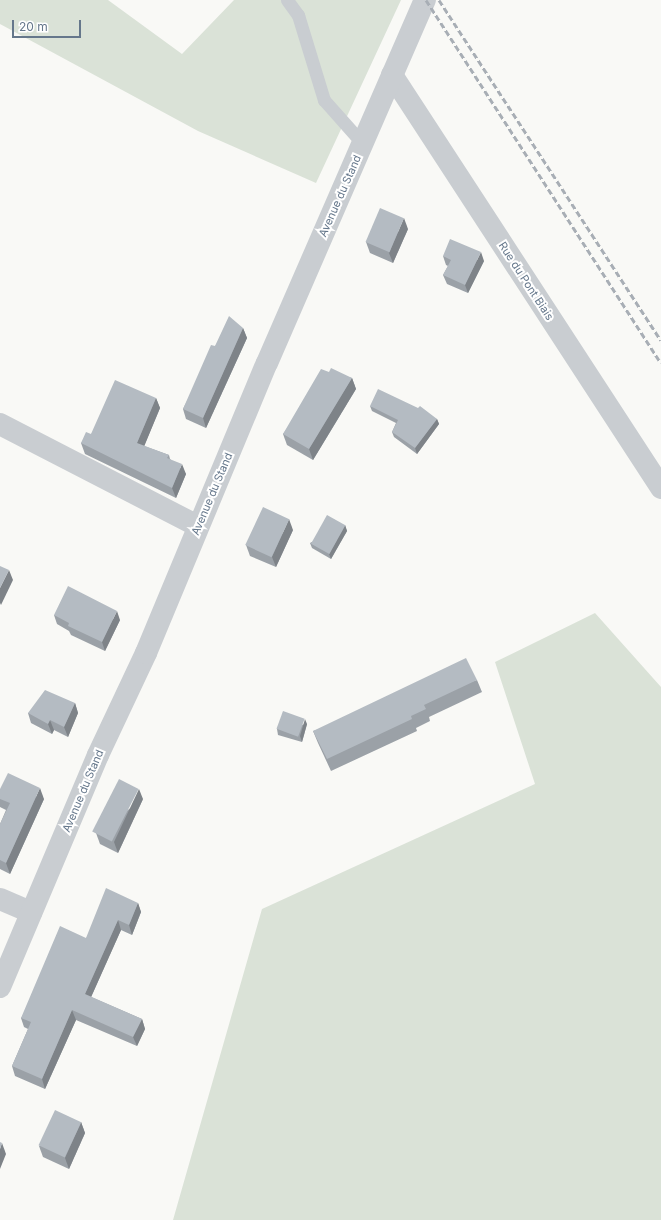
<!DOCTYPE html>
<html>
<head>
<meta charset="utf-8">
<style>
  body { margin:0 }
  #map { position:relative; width:661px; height:1220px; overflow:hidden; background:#f9f9f6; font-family:Inter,sans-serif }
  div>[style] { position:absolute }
  .green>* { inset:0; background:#dae2d7 }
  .service>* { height:13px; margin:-6.5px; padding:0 6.5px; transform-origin:6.5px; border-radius:6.5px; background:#c9cdd1 }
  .minor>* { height:22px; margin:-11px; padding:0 11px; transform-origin:11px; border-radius:11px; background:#c9cdd1 }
  .rail>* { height:3px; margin-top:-1.5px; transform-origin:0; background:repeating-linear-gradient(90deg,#a8aeb5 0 6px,transparent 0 9px) }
  .wall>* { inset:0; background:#9ba1a7 }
  .shaded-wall>* { inset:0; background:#7e8388 }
  .building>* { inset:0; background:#b4bbc2; transform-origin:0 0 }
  span { translate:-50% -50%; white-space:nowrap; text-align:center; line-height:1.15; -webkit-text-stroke:4px #fff; paint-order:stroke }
  .street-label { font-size:11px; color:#65778b }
  .scale { position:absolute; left:12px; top:20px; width:69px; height:18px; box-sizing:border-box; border:2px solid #65778b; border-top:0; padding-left:5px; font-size:12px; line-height:14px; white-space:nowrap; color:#65778b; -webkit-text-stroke:3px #fff; paint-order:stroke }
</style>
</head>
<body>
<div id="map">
  <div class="green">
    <div style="clip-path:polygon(0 0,108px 0,182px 54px,234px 0,401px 0,316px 183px,198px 131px,0 24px)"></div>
    <div style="clip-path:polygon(595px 613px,661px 687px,661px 1220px,173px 1220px,262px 909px,535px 784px,495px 662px)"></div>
  </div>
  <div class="service">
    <div style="left:287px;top:0;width:19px;rotate:54deg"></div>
    <div style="left:298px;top:15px;width:89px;rotate:73deg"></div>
    <div style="left:324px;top:100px;width:59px;rotate:48.4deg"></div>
  </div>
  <div class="minor">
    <div style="left:392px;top:75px;width:493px;rotate:56.9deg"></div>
    <div style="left:0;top:424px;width:223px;rotate:27.3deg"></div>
    <div style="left:0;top:899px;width:34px;rotate:23deg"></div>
    <div style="left:0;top:987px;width:252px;rotate:-67.1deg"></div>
    <div style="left:98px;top:755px;width:113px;rotate:-64.8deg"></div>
    <div style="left:146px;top:653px;width:314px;rotate:-67.4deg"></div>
    <div style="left:267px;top:363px;width:396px;rotate:-66.5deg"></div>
  </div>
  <div class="rail">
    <div style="left:426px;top:0;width:432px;rotate:57.1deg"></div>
    <div style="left:439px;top:0;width:406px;rotate:56.9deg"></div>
  </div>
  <div class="wall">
    <div style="clip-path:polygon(408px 229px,393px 263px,370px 253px,366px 242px)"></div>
    <div style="clip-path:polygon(443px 256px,484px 261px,468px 293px,447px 284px,443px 275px,448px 266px,446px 265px)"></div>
    <div style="clip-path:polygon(243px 328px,247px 338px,206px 428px,186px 419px,183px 409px,215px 346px)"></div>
    <div style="clip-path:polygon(329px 372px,352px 378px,356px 389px,313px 460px,287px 445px,283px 434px)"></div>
    <div style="clip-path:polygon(156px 398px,160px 408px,144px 446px,169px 455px,170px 459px,186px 474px,176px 498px,85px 454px,81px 443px,91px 434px)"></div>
    <div style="clip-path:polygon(370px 406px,437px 419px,439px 424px,417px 454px,394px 437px,392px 432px,396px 423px,372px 411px)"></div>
    <div style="clip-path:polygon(345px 525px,347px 531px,331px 559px,312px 548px,310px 543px)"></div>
    <div style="clip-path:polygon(293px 530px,276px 567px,250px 556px,246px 545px)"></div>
    <div style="clip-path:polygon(54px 615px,120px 620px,105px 651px,71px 635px,69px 631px,57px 624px)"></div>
    <div style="clip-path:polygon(477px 680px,482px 692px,429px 717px,430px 721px,416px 728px,417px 731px,331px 771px,318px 743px,313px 731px)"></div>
    <div style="clip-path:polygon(75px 703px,78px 713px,68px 737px,54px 730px,52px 734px,31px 723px,28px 713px)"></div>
    <div style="clip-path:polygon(307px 724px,302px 742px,278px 735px,277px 729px)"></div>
    <div style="clip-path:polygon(0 789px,44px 799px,10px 874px,0 869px,0 824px,6px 810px,0 807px)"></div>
    <div style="clip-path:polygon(143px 799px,118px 853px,100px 844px,96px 833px)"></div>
    <div style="clip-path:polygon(138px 903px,141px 912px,132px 935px,121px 930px,91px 997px,142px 1019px,145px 1029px,137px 1046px,76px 1020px,45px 1089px,15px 1076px,12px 1066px,28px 1029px,24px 1027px,21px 1018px,86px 938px)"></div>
    <div style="clip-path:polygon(81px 1122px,85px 1133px,69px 1169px,43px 1157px,39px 1146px)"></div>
  </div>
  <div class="shaded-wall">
    <div style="clip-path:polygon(404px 218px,408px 229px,393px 263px,389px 253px)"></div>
    <div style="clip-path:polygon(481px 252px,484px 261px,468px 293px,465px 285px)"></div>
    <div style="clip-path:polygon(243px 328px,247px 338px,206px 428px,203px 418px)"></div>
    <div style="clip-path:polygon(352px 378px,356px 389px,313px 460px,309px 449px)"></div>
    <div style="clip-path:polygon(156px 398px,160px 408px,141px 454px,137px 443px)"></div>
    <div style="clip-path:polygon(437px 419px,439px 424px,417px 454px,415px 448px)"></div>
    <div style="clip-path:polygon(182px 464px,186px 474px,176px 498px,172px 488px)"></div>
    <div style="clip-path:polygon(289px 519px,293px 530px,276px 567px,272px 557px)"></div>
    <div style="clip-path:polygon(345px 525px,347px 531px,331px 559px,329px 554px)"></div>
    <div style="clip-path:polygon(9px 570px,13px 580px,1px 605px,0 603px,0 588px)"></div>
    <div style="clip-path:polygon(117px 611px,120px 620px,105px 651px,102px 642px)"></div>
    <div style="clip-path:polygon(75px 703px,78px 713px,68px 737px,64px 727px)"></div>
    <div style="clip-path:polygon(305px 719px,307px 724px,302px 742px,300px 736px)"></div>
    <div style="clip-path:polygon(50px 720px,54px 730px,52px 734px,48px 724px)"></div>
    <div style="clip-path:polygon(40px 788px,44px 799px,10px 874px,6px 863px)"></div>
    <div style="clip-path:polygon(139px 789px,143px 799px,118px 853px,114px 842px)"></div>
    <div style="clip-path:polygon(138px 903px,141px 912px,132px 935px,129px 925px)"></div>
    <div style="clip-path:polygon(118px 920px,121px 930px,88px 1004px,85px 994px)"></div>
    <div style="clip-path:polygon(72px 1010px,76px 1020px,45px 1089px,42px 1079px)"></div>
    <div style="clip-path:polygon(142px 1019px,145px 1029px,137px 1046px,133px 1037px)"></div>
    <div style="clip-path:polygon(81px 1122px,85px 1133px,69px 1169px,65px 1158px)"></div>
    <div style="clip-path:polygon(2px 1143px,6px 1154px,0 1169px,0 1149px)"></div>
  </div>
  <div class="building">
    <div style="left:380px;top:208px;width:26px;height:37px;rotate:23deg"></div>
    <div style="clip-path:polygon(450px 239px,481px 252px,465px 285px,443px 275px,451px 260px,443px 256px)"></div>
    <div style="clip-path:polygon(229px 316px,243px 328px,203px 418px,183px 409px,211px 345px,215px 346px)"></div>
    <div style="clip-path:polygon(331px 368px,352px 378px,309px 449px,283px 434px,321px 369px,329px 372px)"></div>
    <div style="clip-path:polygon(115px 380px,156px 398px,137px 443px,169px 455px,167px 458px,182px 464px,172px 488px,81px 443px,86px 432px,91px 434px)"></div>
    <div style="clip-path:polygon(378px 389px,418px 408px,420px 406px,437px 419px,415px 448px,392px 432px,398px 420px,370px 406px)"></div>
    <div style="left:263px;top:507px;width:29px;height:42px;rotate:25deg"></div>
    <div style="left:327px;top:515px;width:21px;height:33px;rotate:29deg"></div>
    <div style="clip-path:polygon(0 566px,9px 570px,0 588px)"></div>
    <div style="clip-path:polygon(68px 586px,117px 611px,102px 642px,68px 626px,69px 623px,54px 615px)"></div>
    <div style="clip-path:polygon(466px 658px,477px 680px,424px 705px,426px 709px,411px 716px,412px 719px,327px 759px,313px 731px)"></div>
    <div style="clip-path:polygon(45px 690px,75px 703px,64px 727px,50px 720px,48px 724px,28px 713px)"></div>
    <div style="left:283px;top:711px;width:23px;height:19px;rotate:20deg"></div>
    <div style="clip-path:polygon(8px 773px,40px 788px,6px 863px,0 860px,0 824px,10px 803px,0 799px,0 789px)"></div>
    <div style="left:119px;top:779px;width:22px;height:59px;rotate:27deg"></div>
    <div style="clip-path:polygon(106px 888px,138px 903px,129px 925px,118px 920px,85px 994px,142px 1019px,133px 1037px,72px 1010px,42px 1079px,12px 1066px,31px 1022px,21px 1018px,60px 926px,86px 938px)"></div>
    <div style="left:55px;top:1110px;width:29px;height:39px;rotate:25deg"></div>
    <div style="clip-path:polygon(0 1142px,2px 1143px,0 1149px)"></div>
  </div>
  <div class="street-label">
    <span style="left:340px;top:196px;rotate:-66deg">Avenue du Stand</span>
    <span style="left:526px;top:281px;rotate:57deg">Rue du Pont Biais</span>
    <span style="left:212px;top:494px;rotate:-67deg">Avenue du Stand</span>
    <span style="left:83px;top:791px;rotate:-67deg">Avenue du Stand</span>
  </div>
  <div class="scale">20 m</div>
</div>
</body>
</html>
